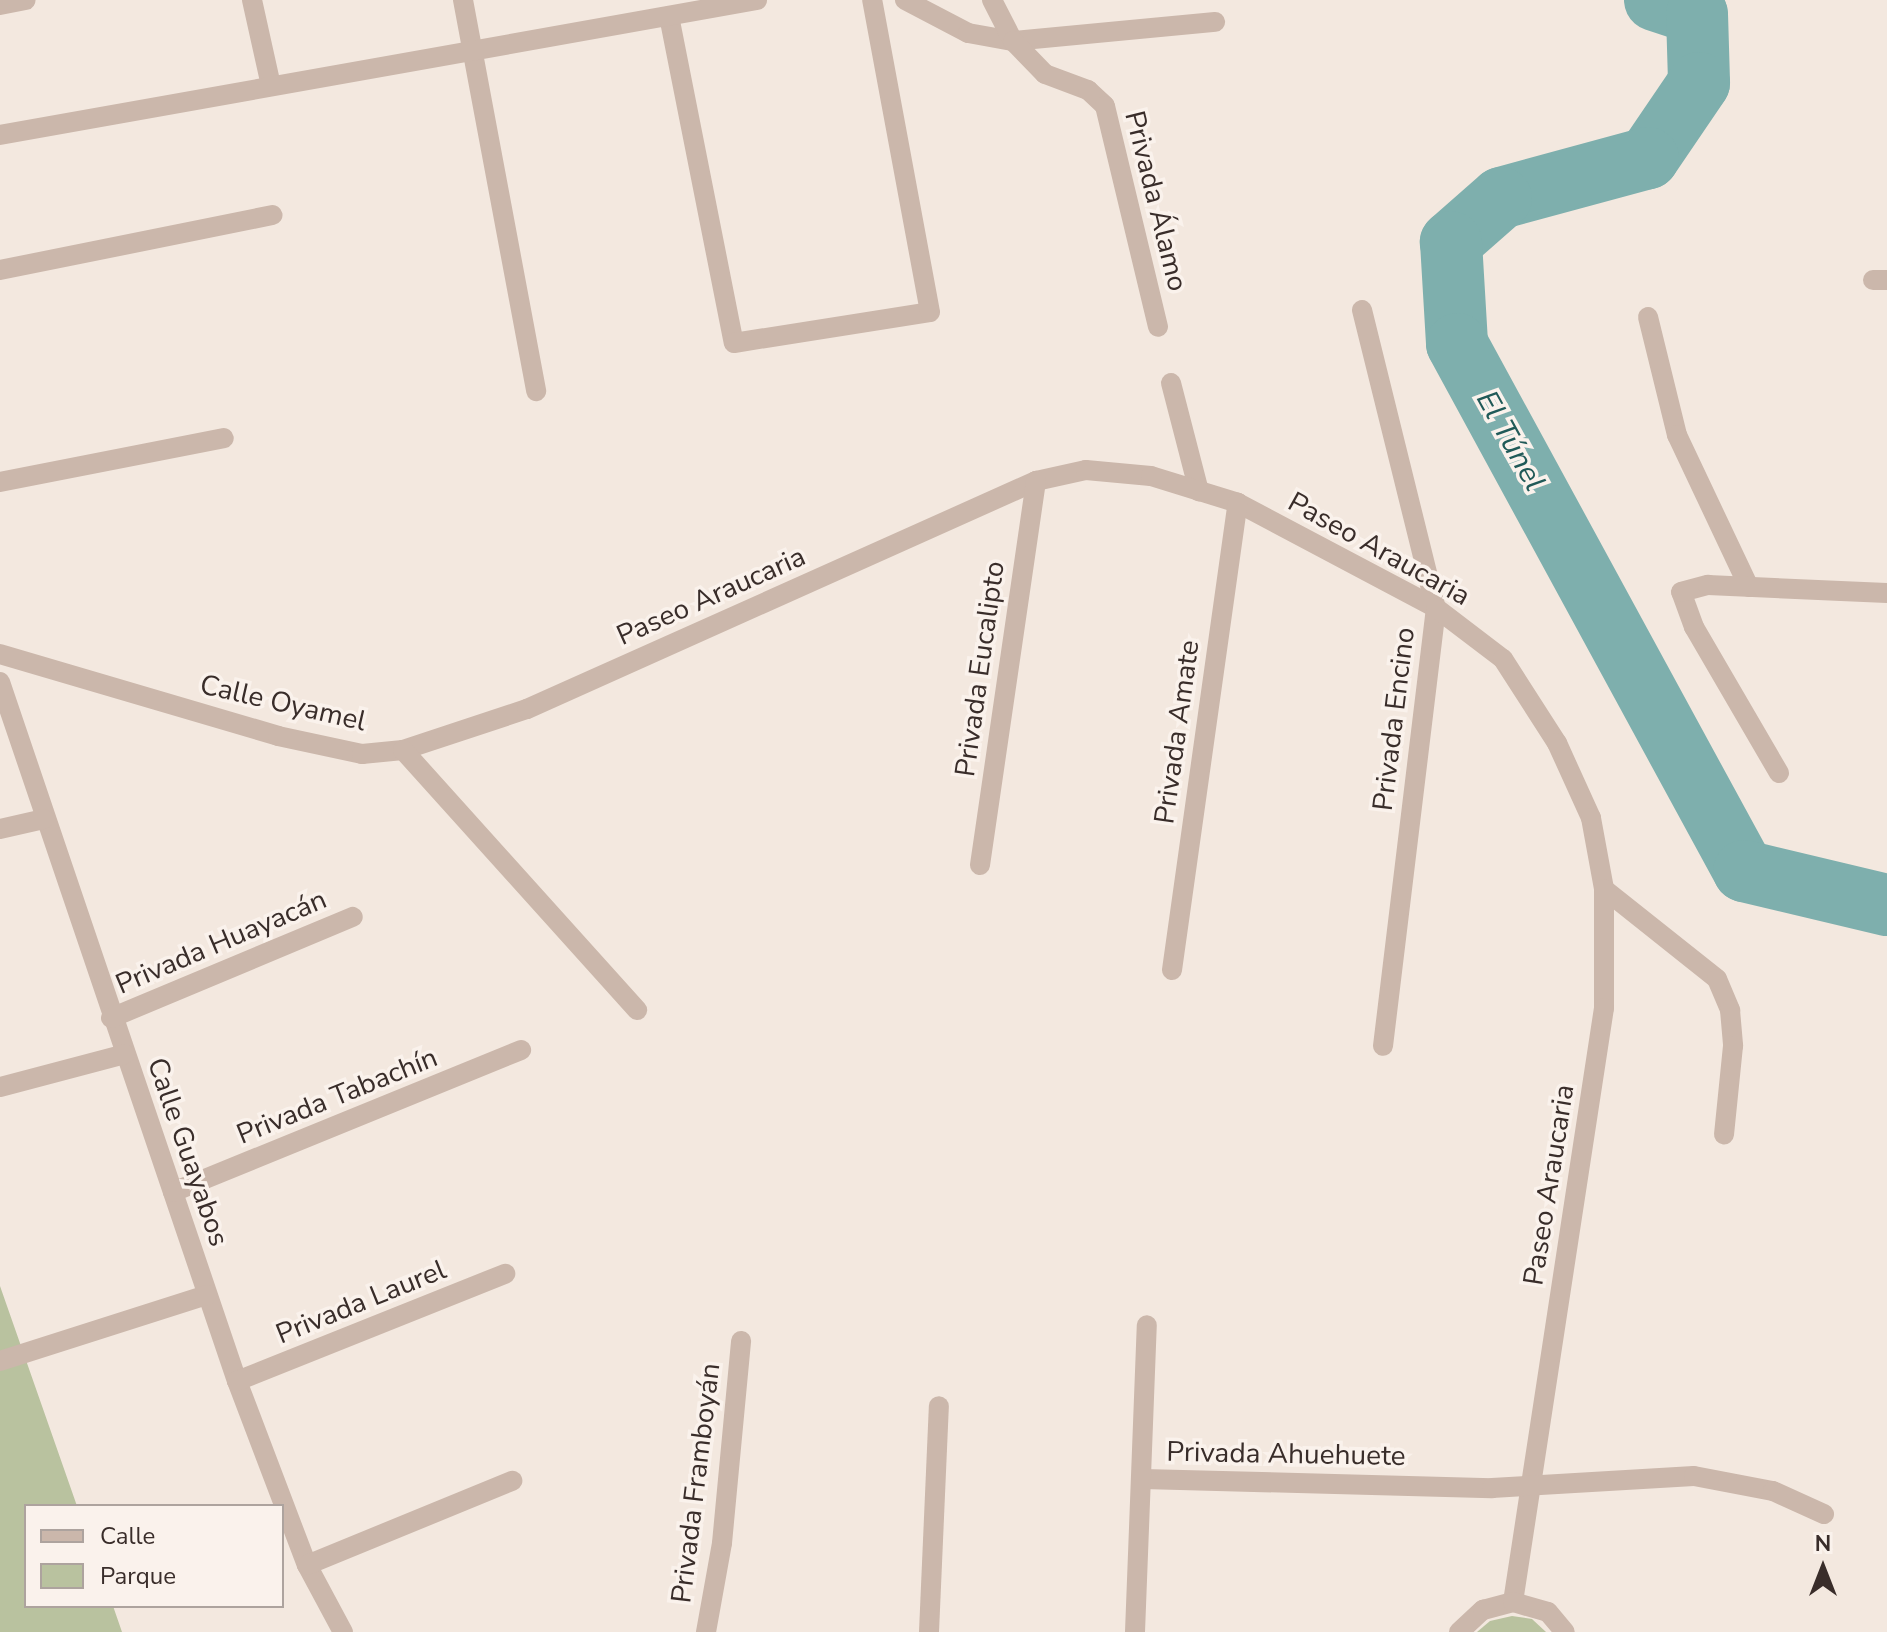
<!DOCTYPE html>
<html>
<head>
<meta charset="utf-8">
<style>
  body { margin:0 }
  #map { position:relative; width:1887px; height:1632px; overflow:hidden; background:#f3e8df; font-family:"Nunito Sans",sans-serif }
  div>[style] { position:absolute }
  .green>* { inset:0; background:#b9c29f }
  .river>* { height:62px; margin:-31px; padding:0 31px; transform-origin:31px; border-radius:31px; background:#7eafad }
  .minor>* { height:20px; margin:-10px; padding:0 10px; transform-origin:10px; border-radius:10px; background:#cbb7ab }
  span { translate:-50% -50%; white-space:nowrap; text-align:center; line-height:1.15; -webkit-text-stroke:7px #faf2ec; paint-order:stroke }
  .street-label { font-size:28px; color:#392d2a }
  .water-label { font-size:30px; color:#205a58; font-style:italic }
  .legend { position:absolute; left:24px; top:1504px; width:260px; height:104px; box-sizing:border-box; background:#faf2ec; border:2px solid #ada39e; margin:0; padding:10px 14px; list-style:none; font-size:24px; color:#392d2a }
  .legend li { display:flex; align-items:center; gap:16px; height:40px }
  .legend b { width:40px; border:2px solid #ada39e }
  .north { position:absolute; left:1783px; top:1528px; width:80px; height:80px; -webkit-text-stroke:6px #faf2ec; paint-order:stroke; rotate:0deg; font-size:22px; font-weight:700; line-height:32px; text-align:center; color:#392d2a }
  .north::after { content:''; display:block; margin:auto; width:28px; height:36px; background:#392d2a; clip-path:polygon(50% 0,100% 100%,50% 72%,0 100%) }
</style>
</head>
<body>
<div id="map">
  <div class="green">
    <div style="clip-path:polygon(0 1286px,77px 1506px,26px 1506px,26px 1606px,113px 1606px,122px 1632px,0 1632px)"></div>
    <div style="clip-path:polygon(1512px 1616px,1532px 1619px,1546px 1632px,1477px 1632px,1490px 1621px)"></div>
  </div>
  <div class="river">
    <div style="left:1655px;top:0;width:44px;rotate:18.4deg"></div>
    <div style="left:1697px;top:14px;width:69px;rotate:88.3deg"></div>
    <div style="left:1699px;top:83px;width:91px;rotate:124.2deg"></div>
    <div style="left:1648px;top:158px;width:152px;rotate:164.8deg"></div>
    <div style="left:1501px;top:198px;width:67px;rotate:138.7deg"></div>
    <div style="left:1451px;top:242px;width:102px;rotate:86.6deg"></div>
    <div style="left:1457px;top:344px;width:600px;rotate:61.43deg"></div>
    <div style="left:1744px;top:871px;width:147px;rotate:13.4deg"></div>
  </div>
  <div class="minor">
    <div style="left:252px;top:0;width:88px;rotate:77.5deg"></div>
    <div style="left:463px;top:0;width:398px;rotate:79.4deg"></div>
    <div style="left:905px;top:0;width:71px;rotate:27.6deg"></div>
    <div style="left:968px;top:33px;width:46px;rotate:10.1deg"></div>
    <div style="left:1013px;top:41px;width:203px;rotate:-5.4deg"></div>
    <div style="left:992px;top:0;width:46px;rotate:62.9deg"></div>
    <div style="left:1013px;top:41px;width:46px;rotate:45.9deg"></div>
    <div style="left:1045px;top:74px;width:46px;rotate:20.4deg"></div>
    <div style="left:1088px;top:90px;width:23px;rotate:43deg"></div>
    <div style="left:1105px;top:106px;width:227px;rotate:76.5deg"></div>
    <div style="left:0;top:5px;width:26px;rotate:-11deg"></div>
    <div style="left:669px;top:16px;width:333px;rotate:78.8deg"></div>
    <div style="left:734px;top:343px;width:198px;rotate:-9deg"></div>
    <div style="left:930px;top:312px;width:317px;rotate:-100.5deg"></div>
    <div style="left:0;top:135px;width:769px;rotate:-10.11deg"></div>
    <div style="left:0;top:270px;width:278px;rotate:-11.4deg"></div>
    <div style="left:1873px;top:280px;width:14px"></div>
    <div style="left:1362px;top:310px;width:307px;rotate:76.1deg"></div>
    <div style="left:1436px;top:608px;width:441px;rotate:96.9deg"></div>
    <div style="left:1648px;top:317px;width:122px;rotate:76.2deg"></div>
    <div style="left:1677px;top:435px;width:168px;rotate:64.7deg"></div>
    <div style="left:1171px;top:383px;width:112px;rotate:75.5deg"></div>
    <div style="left:0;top:482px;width:228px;rotate:-11.1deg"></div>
    <div style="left:0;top:654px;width:290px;rotate:16.4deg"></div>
    <div style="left:278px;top:736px;width:86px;rotate:12.1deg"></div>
    <div style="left:362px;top:754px;width:41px;rotate:-5.6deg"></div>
    <div style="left:403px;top:750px;width:131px;rotate:-18.3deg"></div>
    <div style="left:527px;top:709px;width:558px;rotate:-24.13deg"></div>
    <div style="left:1036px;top:481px;width:51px;rotate:-12.4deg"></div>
    <div style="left:1086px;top:470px;width:65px;rotate:5.3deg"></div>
    <div style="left:1151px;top:476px;width:91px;rotate:17.2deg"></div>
    <div style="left:1238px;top:503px;width:224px;rotate:27.9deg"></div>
    <div style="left:1436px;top:608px;width:84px;rotate:37.3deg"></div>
    <div style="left:1503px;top:659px;width:100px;rotate:57.3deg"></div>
    <div style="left:1557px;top:743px;width:82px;rotate:65.6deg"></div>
    <div style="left:1591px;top:818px;width:72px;rotate:79.6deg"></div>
    <div style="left:1604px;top:889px;width:119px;rotate:90deg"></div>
    <div style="left:1604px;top:1008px;width:601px;rotate:98.71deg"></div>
    <div style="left:0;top:682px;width:738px;rotate:71.27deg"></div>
    <div style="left:237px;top:1381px;width:197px;rotate:69.2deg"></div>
    <div style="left:307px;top:1565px;width:76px;rotate:61.8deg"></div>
    <div style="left:403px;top:750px;width:350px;rotate:48deg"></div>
    <div style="left:1779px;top:773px;width:169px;rotate:-120.2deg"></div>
    <div style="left:1694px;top:627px;width:37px;rotate:-110deg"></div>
    <div style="left:1681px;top:592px;width:28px;rotate:-15deg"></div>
    <div style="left:1708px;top:585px;width:179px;rotate:2.6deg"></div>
    <div style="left:0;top:829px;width:45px;rotate:-12.8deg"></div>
    <div style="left:980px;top:865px;width:388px;rotate:-81.7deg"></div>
    <div style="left:1604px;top:889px;width:144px;rotate:38.5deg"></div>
    <div style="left:1717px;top:979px;width:34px;rotate:67deg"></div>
    <div style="left:1730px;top:1010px;width:36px;rotate:85deg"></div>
    <div style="left:1733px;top:1046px;width:89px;rotate:95.8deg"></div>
    <div style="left:1172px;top:970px;width:472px;rotate:-82deg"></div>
    <div style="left:111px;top:1018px;width:262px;rotate:-22.7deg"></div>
    <div style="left:0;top:1087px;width:129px;rotate:-14.8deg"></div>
    <div style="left:173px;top:1192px;width:376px;rotate:-22.2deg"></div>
    <div style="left:0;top:1361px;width:217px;rotate:-17.7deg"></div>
    <div style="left:237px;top:1381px;width:289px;rotate:-21.8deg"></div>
    <div style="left:1143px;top:1479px;width:349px;rotate:1.5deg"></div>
    <div style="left:1492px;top:1488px;width:202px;rotate:-3.4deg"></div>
    <div style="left:1694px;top:1476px;width:80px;rotate:10.8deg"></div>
    <div style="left:1773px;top:1491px;width:56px;rotate:24.3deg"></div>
    <div style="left:307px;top:1565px;width:222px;rotate:-22.3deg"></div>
    <div style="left:706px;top:1632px;width:90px;rotate:-79.8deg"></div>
    <div style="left:722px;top:1543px;width:203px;rotate:-84.6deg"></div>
    <div style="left:929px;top:1632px;width:226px;rotate:-87.5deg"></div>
    <div style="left:1135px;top:1632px;width:307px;rotate:-87.8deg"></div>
    <div style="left:1459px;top:1632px;width:33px;rotate:-43deg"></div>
    <div style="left:1483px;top:1610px;width:31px;rotate:-15deg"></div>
    <div style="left:1513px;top:1602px;width:36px;rotate:16deg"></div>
    <div style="left:1548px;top:1612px;width:26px;rotate:50deg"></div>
  </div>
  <div class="street-label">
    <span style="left:1156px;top:201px;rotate:76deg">Privada Álamo</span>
    <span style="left:1379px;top:549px;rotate:29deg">Paseo Araucaria</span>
    <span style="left:711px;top:596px;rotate:-24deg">Paseo Araucaria</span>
    <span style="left:980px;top:669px;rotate:-82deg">Privada Eucalipto</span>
    <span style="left:283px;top:703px;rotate:13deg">Calle Oyamel</span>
    <span style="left:1394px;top:719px;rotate:-83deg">Privada Encino</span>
    <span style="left:1177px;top:732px;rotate:-82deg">Privada Amate</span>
    <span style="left:221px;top:942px;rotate:-23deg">Privada Huayacán</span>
    <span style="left:337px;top:1096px;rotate:-22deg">Privada Tabachín</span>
    <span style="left:188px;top:1152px;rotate:71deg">Calle Guayabos</span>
    <span style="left:1549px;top:1185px;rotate:-81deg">Paseo Araucaria</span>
    <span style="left:361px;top:1302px;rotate:-22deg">Privada Laurel</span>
    <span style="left:1286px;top:1454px;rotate:1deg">Privada Ahuehuete</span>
    <span style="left:696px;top:1483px;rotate:-83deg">Privada Framboyán</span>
  </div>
  <div class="water-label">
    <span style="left:1510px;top:441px;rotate:61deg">El Túnel</span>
  </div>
  <ul class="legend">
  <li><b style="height:10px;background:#cbb7ab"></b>Calle</li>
  <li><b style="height:22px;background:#b9c29f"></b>Parque</li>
  </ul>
  <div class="north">N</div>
</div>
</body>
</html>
